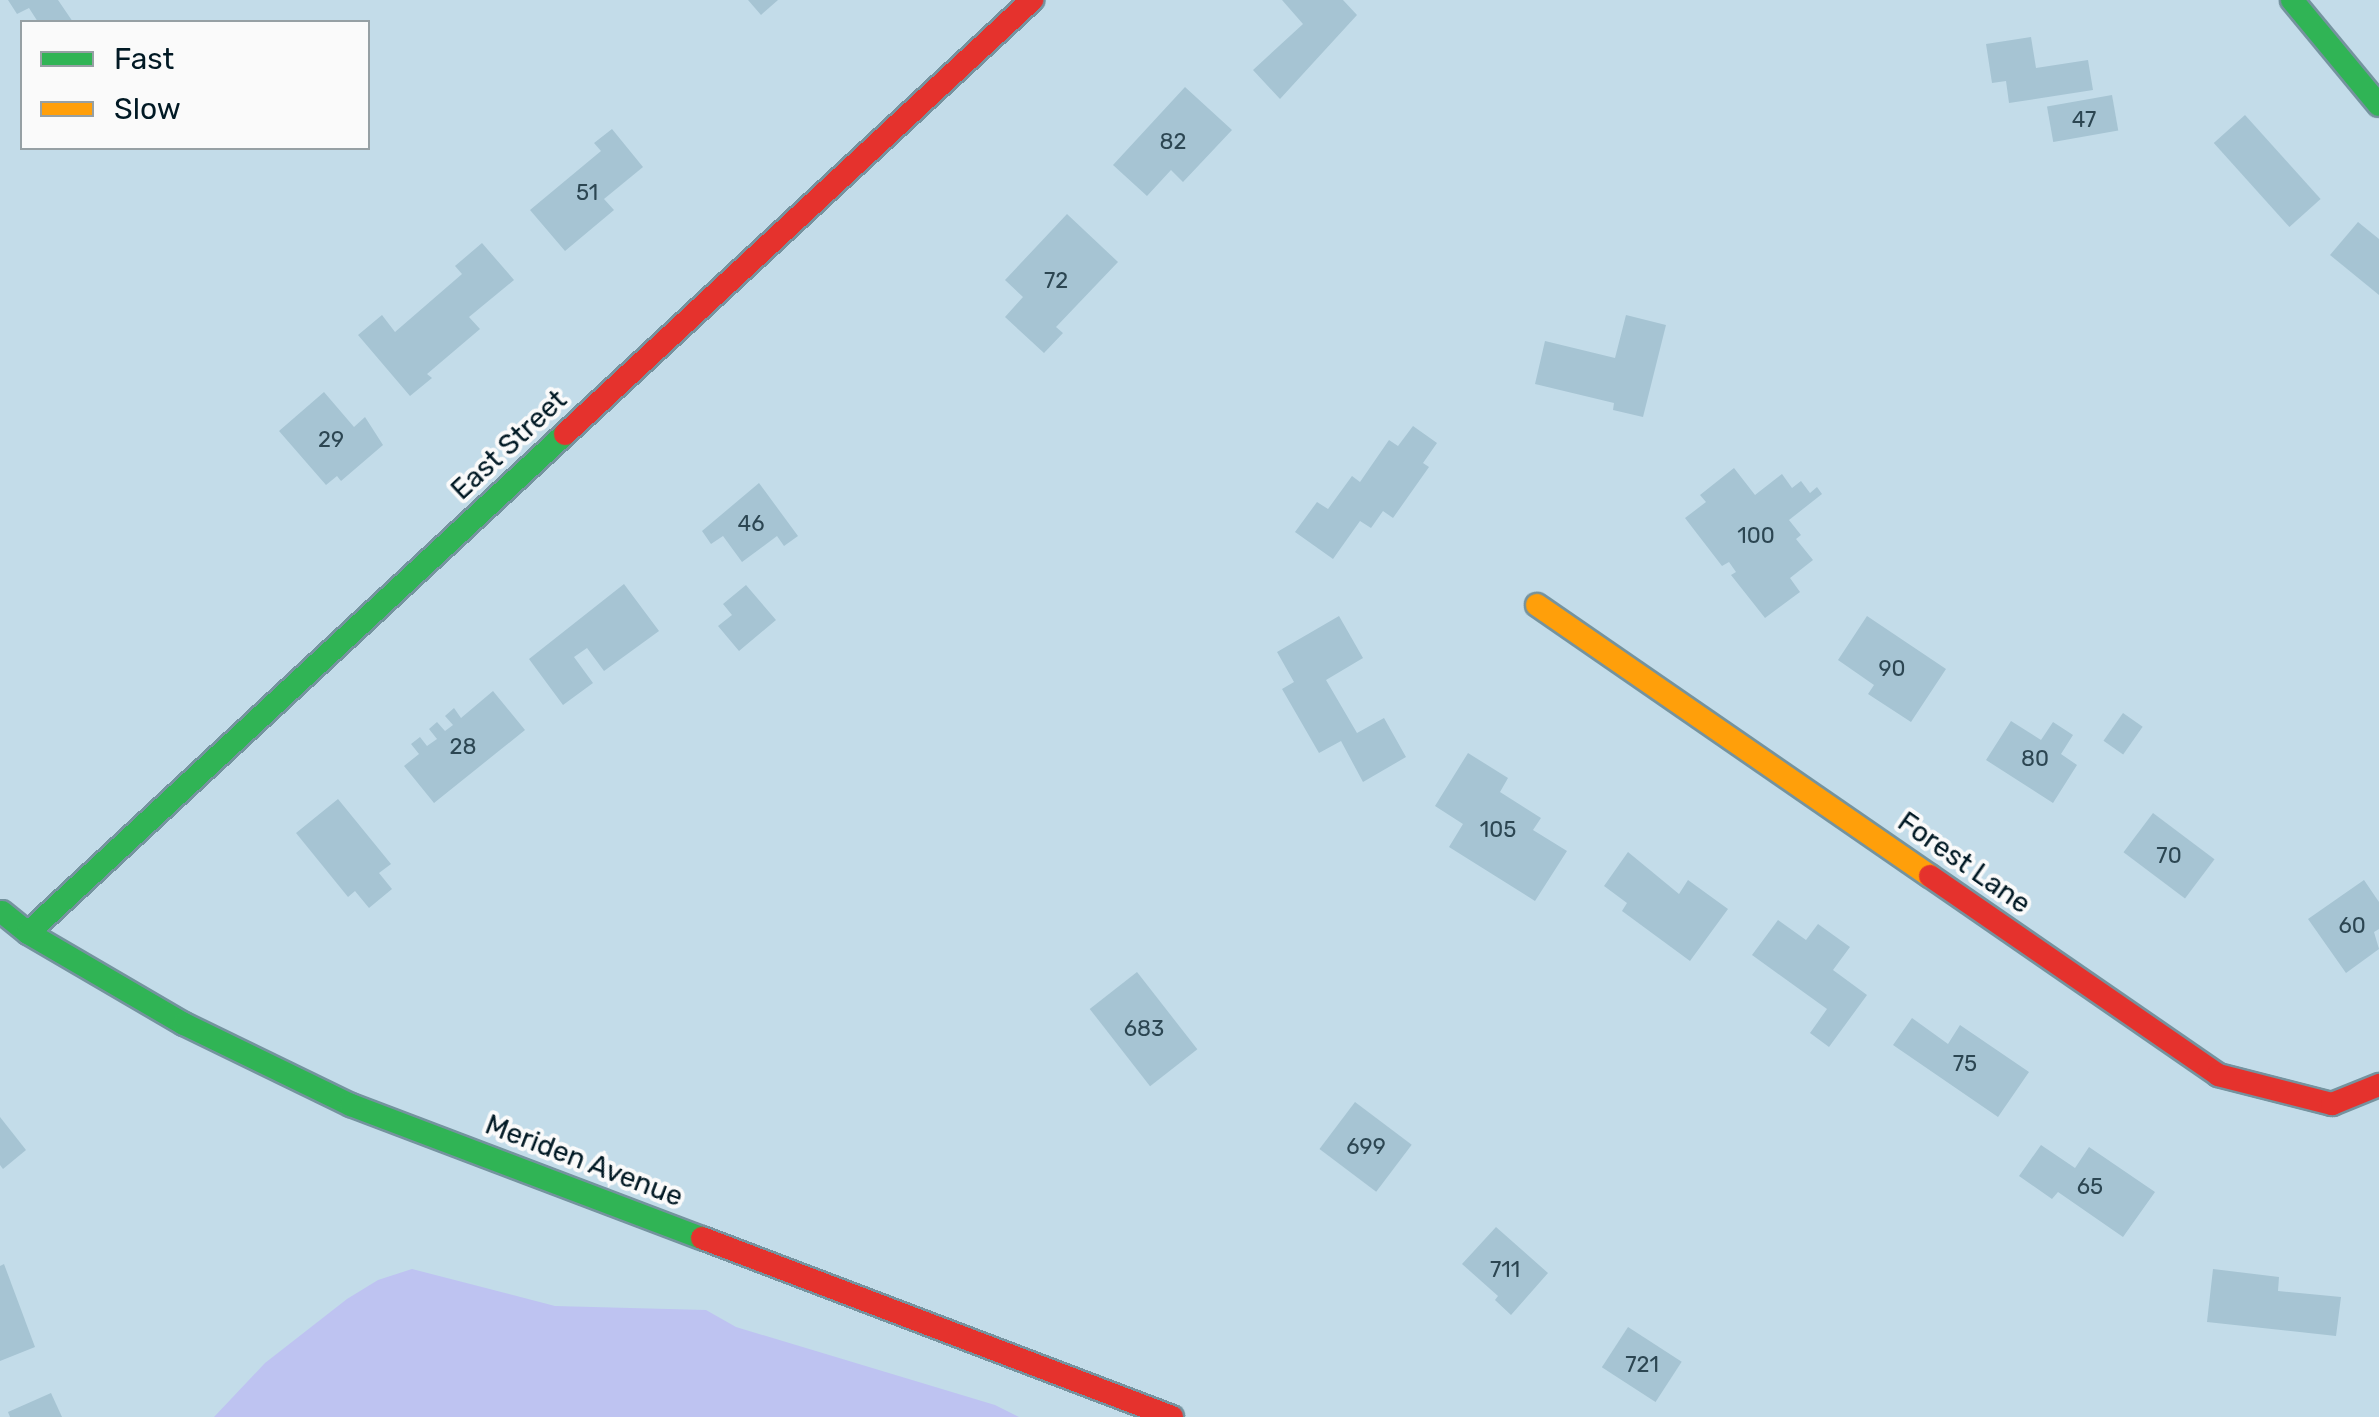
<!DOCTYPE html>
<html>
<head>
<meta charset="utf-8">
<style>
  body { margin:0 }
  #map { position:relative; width:2379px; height:1417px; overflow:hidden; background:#c3dce9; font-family:Rubik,sans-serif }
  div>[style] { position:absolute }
  .green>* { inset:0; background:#bec3f1 }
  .building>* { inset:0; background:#a6c4d3; transform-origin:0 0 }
  .roads { filter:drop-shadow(2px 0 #75939f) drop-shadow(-2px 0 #75939f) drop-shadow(0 2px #75939f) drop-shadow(0 -2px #75939f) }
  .fast>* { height:22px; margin:-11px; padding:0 11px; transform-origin:11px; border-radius:11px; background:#30b455 }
  .slow>* { height:22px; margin:-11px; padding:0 11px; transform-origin:11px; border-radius:11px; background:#ff9f0a }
  .jam>* { height:22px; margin:-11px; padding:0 11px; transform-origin:11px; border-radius:11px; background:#e5322d }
  span { translate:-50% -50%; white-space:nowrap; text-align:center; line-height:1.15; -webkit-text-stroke:8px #fafafa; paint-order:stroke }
  .number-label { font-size:22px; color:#2c4652 }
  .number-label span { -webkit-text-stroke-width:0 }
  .street-label { font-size:28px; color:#011924 }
  .legend { position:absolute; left:20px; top:20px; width:350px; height:130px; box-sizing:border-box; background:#fafafa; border:2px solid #96a0a4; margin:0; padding:12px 18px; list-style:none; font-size:30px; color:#011924 }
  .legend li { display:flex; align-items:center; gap:20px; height:50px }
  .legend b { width:50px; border:2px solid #96a0a4 }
</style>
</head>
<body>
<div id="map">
  <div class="green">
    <div style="clip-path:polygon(412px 1269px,555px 1306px,706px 1310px,736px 1327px,995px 1405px,1019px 1417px,214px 1417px,265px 1363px,347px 1299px,378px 1280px)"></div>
  </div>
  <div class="building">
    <div style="clip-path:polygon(8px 0,58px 0,73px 22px,38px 22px,29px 8px,17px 14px)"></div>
    <div style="clip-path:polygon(748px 0,778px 0,761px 15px)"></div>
    <div style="clip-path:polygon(1282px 0,1343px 0,1357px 15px,1280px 99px,1253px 70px,1303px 24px)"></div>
    <div style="clip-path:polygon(2031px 37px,2036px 68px,2088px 60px,2093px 90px,2009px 103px,2006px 81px,1992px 83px,1986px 44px)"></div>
    <div style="clip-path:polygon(1185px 87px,1232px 130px,1183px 182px,1171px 170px,1147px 196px,1113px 165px)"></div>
    <div style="left:2112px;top:95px;width:36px;height:66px;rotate:80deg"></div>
    <div style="left:2245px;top:115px;width:113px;height:42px;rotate:48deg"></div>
    <div style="clip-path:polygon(612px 129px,643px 167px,604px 199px,614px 210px,565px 251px,530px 210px,601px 151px,594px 143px)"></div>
    <div style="clip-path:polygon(1067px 214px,1118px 262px,1056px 327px,1063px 333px,1044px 353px,1005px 317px,1023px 297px,1005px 280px)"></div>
    <div style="clip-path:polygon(2358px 222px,2379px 239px,2379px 295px,2330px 255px)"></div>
    <div style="clip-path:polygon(482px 243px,514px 280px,469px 317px,480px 329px,427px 374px,432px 378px,410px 396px,358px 335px,382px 315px,395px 332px,462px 274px,455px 266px)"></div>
    <div style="clip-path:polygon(1626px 315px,1666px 325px,1643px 417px,1613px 410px,1614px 403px,1535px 384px,1545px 341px,1615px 358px)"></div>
    <div style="clip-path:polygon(324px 392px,354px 427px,365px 417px,383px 445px,341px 481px,337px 476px,326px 485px,279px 431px)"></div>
    <div style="clip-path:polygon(1413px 426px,1437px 443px,1423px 463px,1429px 467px,1393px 518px,1383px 511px,1371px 528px,1360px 521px,1333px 559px,1295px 532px,1317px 502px,1328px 509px,1352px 476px,1360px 482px,1389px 440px,1398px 446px)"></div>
    <div style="clip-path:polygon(1734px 468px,1755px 495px,1782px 474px,1792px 488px,1801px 481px,1810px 493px,1817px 487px,1822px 494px,1789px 520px,1801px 535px,1796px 539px,1813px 560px,1790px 578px,1800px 592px,1765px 618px,1731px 575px,1736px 572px,1729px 562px,1722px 566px,1685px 518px,1706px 502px,1700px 495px)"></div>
    <div style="clip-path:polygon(759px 483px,798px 536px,784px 546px,777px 536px,742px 562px,723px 536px,711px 544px,702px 531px)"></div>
    <div style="clip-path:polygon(624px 584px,659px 631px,604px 671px,587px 648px,574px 657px,593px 683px,563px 705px,529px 659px)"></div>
    <div style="clip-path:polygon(746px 585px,776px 620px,739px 651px,718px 626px,732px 615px,723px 604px)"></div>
    <div style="clip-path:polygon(1339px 616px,1363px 658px,1326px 680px,1357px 733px,1384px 718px,1406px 757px,1363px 782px,1341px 741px,1319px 753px,1282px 689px,1294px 682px,1277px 652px)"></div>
    <div style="clip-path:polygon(1867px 616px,1946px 669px,1911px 722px,1868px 694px,1874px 685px,1838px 660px)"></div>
    <div style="clip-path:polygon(493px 691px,525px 730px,434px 803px,404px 766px,419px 754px,411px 744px,420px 737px,427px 746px,437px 739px,429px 729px,437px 722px,445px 731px,453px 725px,445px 716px,454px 708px,461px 718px)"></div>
    <div style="left:2123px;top:713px;width:24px;height:34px;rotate:35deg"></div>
    <div style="clip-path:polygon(2011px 721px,2041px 740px,2053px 722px,2073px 735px,2061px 754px,2077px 765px,2053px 803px,1986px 760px)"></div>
    <div style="clip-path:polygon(1468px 753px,1508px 778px,1500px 792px,1541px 818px,1533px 830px,1567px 851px,1535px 901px,1449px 847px,1463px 824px,1435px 806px)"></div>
    <div style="clip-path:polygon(338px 799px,391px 864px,379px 873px,392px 889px,369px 908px,355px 891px,348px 897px,296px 833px)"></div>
    <div style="left:2153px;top:813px;width:77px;height:49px;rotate:37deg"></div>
    <div style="clip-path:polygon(1628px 852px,1679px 894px,1688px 880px,1728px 909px,1690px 961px,1622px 911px,1627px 903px,1604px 886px)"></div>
    <div style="clip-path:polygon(2364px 880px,2379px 902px,2379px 929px,2374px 932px,2379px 949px,2346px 973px,2308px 919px)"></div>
    <div style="clip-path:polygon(1778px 920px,1806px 940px,1818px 924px,1850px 947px,1833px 970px,1867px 995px,1829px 1047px,1810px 1033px,1827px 1009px,1752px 955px)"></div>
    <div style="left:1137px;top:972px;width:98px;height:60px;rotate:52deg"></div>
    <div style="clip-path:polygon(1912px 1018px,1948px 1044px,1960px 1025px,2029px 1072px,1998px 1117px,1893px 1045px)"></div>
    <div style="left:1355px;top:1102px;width:71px;height:59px;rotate:37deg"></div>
    <div style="clip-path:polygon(0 1117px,26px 1150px,3px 1169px,0 1165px)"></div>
    <div style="clip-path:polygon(2041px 1145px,2075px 1168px,2089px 1147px,2155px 1192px,2123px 1237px,2058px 1192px,2052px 1199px,2019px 1176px)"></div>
    <div style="clip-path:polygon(1496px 1227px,1548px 1273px,1511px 1315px,1495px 1300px,1498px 1296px,1462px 1264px)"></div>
    <div style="clip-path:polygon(4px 1264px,35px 1347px,0 1361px,0 1266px)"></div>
    <div style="clip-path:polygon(2213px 1269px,2279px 1277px,2278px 1291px,2341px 1297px,2336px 1336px,2207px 1322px)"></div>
    <div style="left:1628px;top:1327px;width:64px;height:48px;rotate:33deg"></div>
    <div style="clip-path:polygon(51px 1393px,62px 1417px,10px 1417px,8px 1412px)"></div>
  </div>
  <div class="roads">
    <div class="fast">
      <div style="left:2292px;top:0;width:136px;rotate:50.4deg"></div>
      <div style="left:2px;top:912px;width:33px;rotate:39deg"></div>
      <div style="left:28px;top:933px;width:181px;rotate:30.3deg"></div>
      <div style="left:184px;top:1024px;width:186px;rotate:25.9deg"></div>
      <div style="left:351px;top:1105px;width:375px;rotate:20.8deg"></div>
      <div style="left:28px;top:933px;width:733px;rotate:-42.9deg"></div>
    </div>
    <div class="slow">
      <div style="left:1537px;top:605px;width:477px;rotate:34.6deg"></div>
    </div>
    <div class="jam">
      <div style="left:565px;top:434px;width:638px;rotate:-42.9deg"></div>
      <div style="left:1930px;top:876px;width:350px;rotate:34.6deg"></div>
      <div style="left:2218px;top:1075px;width:118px;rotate:14.3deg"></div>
      <div style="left:2332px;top:1104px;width:51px;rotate:-22deg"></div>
      <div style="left:702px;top:1238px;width:503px;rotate:20.85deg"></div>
    </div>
  </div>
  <div class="number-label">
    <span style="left:2084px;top:120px">47</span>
    <span style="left:1173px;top:142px">82</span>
    <span style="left:587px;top:193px">51</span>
    <span style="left:1056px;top:281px">72</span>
    <span style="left:331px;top:440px">29</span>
    <span style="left:751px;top:524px">46</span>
    <span style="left:1756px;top:536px">100</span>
    <span style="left:1892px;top:669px">90</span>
    <span style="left:463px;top:747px">28</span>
    <span style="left:2035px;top:759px">80</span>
    <span style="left:1498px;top:830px">105</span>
    <span style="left:2169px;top:856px">70</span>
    <span style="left:2352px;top:926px">60</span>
    <span style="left:1144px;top:1029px">683</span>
    <span style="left:1965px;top:1064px">75</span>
    <span style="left:1366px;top:1147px">699</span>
    <span style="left:2090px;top:1187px">65</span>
    <span style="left:1505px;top:1270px">711</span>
    <span style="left:1642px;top:1365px">721</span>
  </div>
  <div class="street-label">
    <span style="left:509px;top:445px;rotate:-43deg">East Street</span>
    <span style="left:1964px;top:863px;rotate:35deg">Forest Lane</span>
    <span style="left:584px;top:1161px;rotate:21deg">Meriden Avenue</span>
  </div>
  <ul class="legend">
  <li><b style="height:12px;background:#30b455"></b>Fast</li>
  <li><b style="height:12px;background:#ff9f0a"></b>Slow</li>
  </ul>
</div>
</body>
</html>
